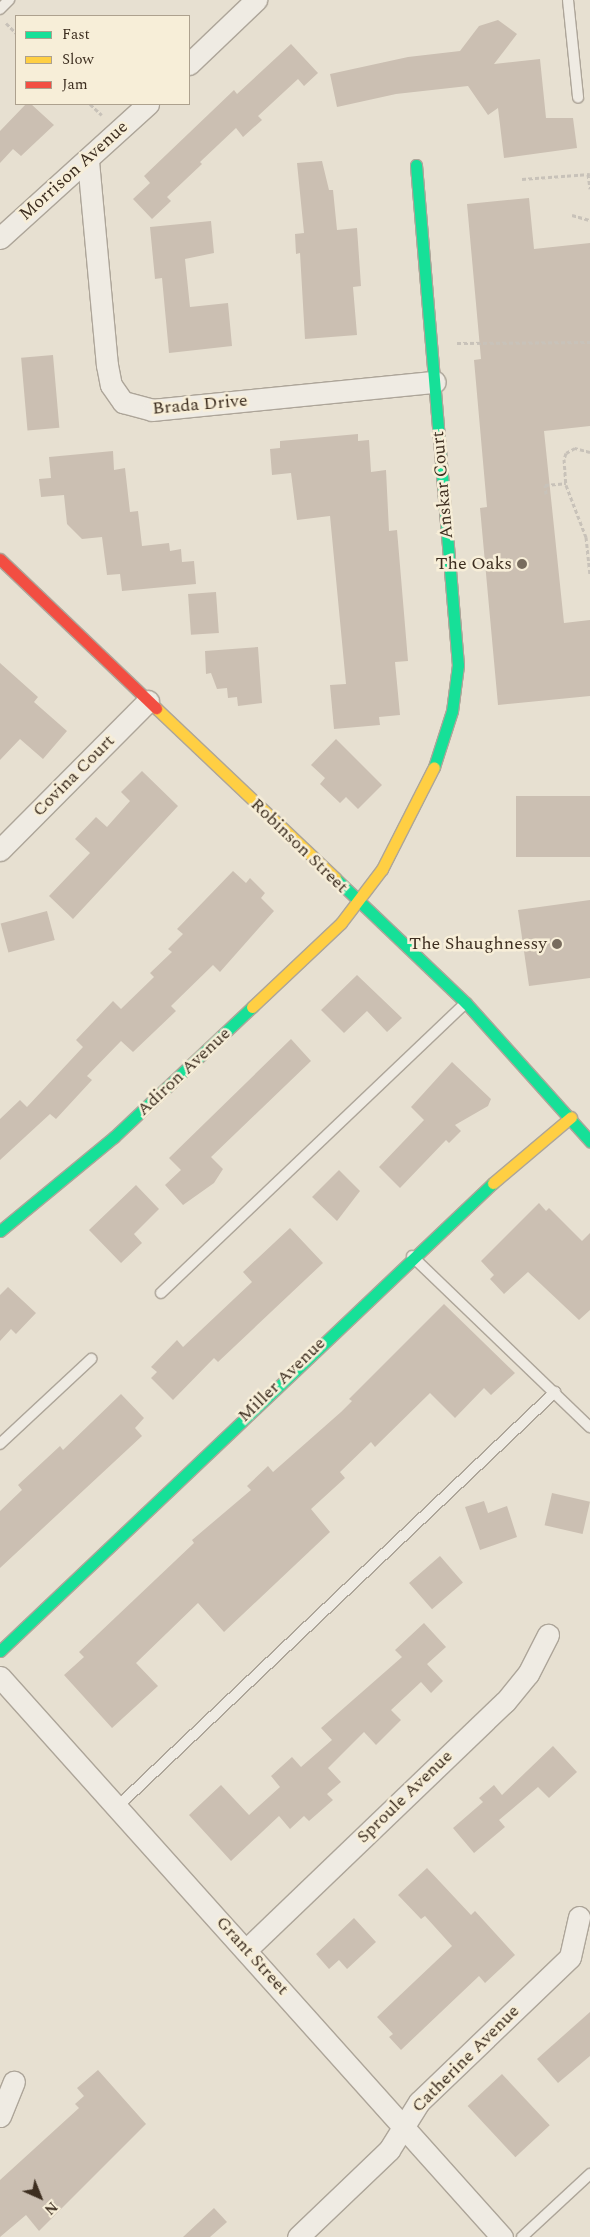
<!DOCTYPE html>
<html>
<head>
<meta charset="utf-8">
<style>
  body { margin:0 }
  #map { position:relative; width:590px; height:2237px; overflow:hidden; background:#e7e0d1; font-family:Spectral,serif }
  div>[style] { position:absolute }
  .building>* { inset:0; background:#cbbfb2; transform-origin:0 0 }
  .path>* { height:3px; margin-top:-1.5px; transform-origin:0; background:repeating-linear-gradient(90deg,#c8c2b9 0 4px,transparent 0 6.5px) }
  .roads { filter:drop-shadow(1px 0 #ada599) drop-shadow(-1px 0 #ada599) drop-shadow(0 1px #ada599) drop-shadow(0 -1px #ada599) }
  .lane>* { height:10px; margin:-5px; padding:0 5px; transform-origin:5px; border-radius:5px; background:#efebe3 }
  .street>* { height:21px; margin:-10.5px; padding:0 10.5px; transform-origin:10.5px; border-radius:10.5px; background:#efebe3 }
  .fast>* { height:11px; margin:-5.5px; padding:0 5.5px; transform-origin:5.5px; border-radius:5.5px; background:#16e098 }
  .slow>* { height:11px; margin:-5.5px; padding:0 5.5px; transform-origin:5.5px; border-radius:5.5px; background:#ffcf43 }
  .jam>* { height:11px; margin:-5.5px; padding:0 5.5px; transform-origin:5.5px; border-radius:5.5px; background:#f24e42 }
  .dots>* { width:14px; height:14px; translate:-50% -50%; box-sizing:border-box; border:2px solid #f7eed8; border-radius:50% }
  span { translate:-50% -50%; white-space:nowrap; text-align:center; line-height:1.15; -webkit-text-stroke:5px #f7eed8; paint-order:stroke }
  .street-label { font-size:18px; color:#3d2e20 }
  .poi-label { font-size:18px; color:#3d2e20 }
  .right { translate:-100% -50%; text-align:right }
  .legend { position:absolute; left:15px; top:15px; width:175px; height:90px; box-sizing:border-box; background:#f7eed8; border:1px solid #ada18e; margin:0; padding:6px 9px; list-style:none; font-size:15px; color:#3d2e20 }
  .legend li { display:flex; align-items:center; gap:10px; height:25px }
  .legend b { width:25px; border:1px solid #ada18e }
  .north { position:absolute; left:15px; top:2172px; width:50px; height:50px; -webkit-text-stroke:4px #f7eed8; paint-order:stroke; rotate:136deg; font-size:14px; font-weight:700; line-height:20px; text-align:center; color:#3d2e20 }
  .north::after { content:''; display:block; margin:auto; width:18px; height:22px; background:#3d2e20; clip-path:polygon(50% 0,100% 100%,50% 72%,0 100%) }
</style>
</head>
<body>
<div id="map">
  <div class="building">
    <div style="clip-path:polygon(498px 20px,517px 34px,494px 64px,540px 59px,546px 118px,573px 118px,577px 148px,504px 158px,498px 108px,488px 115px,468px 86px,396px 94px,337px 107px,330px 74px,408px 57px,460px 51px,479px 26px)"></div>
    <div style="clip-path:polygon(291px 44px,318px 73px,304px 86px,298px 79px,258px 116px,262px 120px,243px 137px,236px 128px,200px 162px,202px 164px,167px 197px,171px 201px,152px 219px,133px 199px,150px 183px,144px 176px,234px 90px,237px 94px)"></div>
    <div style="clip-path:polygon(26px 104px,31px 104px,54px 125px,21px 156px,13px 149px,0 163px,0 131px)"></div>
    <div style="clip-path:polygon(322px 161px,329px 190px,333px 190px,337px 230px,357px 228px,361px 286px,353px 287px,357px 335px,305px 339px,300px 253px,296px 254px,295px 234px,304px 233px,297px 163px)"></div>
    <div style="clip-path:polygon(529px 198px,534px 249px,590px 243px,590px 426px,544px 431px,564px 623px,590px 620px,590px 696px,498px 705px,480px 508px,487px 507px,474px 360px,481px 359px,467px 204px)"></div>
    <div style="clip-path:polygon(211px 221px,214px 253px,185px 259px,190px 307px,228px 303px,232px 346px,169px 353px,162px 278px,155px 279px,150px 227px)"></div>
    <div style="left:53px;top:355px;width:73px;height:32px;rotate:85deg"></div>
    <div style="clip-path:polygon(358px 434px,358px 441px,369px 440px,371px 472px,386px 470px,389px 531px,397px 530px,408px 661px,395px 662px,400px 715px,379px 717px,380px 725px,334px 729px,330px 685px,346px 684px,330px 516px,297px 520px,291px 473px,272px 475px,270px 449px,280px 448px,280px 441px)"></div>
    <div style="clip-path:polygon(113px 451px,114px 470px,125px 468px,130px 512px,138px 511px,142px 546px,169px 543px,170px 551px,181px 549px,182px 562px,194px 561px,196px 584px,122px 591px,120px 574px,107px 575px,102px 537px,82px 539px,67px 524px,64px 495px,41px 497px,39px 479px,51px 478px,49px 457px)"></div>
    <div style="left:216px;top:592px;width:41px;height:28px;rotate:86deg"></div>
    <div style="clip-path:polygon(258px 647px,262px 703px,238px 706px,237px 697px,228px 698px,227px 688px,217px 689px,211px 673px,206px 674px,205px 651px)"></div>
    <div style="clip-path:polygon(0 663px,38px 697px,34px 702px,67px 731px,43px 759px,20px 739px,0 760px)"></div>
    <div style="clip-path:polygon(336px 739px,382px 785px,358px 809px,346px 797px,340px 803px,320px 784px,325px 778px,311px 765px)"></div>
    <div style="clip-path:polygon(142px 771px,178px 806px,73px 919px,49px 896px,90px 853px,75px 839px,96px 817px,107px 827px,130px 801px,121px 792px)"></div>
    <div style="left:590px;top:796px;width:61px;height:74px;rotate:90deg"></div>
    <div style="clip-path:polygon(233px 871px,246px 883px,250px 878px,265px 893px,261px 898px,274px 911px,220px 972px,213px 965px,171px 1006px,176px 1011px,133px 1052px,121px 1041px,87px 1076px,92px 1080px,56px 1119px,50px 1114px,0 1160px,0 1119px,20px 1100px,27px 1107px,83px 1047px,76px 1040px,113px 1001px,121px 1009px,154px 977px,150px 973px,172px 952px,168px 949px,183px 934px,177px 929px)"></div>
    <div style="clip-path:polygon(590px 900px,590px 978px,529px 986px,518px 910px)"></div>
    <div style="left:47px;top:911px;width:30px;height:48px;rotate:75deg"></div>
    <div style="clip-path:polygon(357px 975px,402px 1018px,387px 1032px,367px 1011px,344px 1033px,321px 1010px)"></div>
    <div style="clip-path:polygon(291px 1039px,311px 1061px,211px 1157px,223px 1169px,214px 1183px,183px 1205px,165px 1185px,181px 1170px,169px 1158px)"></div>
    <div style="clip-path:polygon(452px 1062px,491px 1099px,488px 1106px,455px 1125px,461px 1131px,449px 1143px,446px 1140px,400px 1188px,379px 1167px,424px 1120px,411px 1107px)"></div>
    <div style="clip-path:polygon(339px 1170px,360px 1191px,337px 1221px,312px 1197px)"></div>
    <div style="clip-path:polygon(136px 1185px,159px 1209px,134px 1234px,142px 1243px,121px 1263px,89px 1230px)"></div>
    <div style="clip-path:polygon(539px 1203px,546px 1211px,549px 1208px,582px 1241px,590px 1233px,590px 1310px,579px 1320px,528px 1272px,504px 1294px,490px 1279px,494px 1275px,481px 1261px)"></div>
    <div style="clip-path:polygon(290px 1228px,323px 1263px,218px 1362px,214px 1358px,173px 1400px,151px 1378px,157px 1372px,151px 1367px,177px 1340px,183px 1347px,252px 1282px,243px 1272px)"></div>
    <div style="clip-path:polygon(8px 1287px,36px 1313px,16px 1334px,11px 1329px,0 1341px,0 1295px)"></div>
    <div style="clip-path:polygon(444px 1304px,515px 1373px,491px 1395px,484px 1388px,455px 1418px,430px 1393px,375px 1447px,371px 1442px,340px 1472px,345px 1478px,311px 1509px,330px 1532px,224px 1632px,198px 1603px,136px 1663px,158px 1686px,112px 1728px,64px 1675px,84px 1657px,79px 1652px,194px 1543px,192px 1540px,251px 1490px,247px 1486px,268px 1466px,273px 1472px,341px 1412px,352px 1401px,349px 1399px)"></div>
    <div style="clip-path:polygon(121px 1394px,144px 1418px,135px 1428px,142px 1436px,0 1568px,0 1511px,22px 1490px,18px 1485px,60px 1446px,63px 1450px)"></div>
    <div style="left:552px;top:1493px;width:39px;height:33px;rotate:13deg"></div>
    <div style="clip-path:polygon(484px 1501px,488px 1513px,507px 1506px,517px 1537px,480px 1550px,465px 1507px)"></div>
    <div style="left:440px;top:1556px;width:35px;height:41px;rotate:49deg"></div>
    <div style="clip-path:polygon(424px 1623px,446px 1647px,427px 1664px,443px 1681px,431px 1693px,421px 1682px,391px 1710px,401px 1720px,376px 1745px,364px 1732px,328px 1768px,341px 1782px,327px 1794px,333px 1800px,309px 1821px,304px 1816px,290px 1829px,279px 1816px,231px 1861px,189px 1815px,221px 1785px,249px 1815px,280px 1787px,271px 1776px,292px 1757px,301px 1767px,332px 1740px,321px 1728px,402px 1657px,395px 1650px)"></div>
    <div style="clip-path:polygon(553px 1746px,577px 1772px,549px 1798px,538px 1787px,499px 1820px,505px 1827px,474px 1853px,453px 1828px,483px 1802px,479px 1798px,494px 1785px,502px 1795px)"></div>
    <div style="clip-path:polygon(427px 1868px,471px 1915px,475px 1911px,515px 1955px,485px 1983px,479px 1976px,401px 2050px,389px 2037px,393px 2034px,377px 2017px,452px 1946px,425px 1916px,421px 1919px,398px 1895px)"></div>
    <div style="clip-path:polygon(354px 1918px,376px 1942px,347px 1969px,339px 1960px,329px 1969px,316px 1954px)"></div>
    <div style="clip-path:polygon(590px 2012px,590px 2056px,558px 2083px,537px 2059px)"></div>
    <div style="clip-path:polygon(98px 2070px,146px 2124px,39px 2231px,26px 2215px,0 2237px,0 2180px,79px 2108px,75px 2104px,84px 2096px,77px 2088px)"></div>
    <div style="left:502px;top:2074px;width:70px;height:47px;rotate:47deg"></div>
    <div style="clip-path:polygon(214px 2208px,227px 2222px,210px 2237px,183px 2237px)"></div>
  </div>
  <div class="path">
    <div style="left:6px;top:23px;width:14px;rotate:45deg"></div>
    <div style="left:90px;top:104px;width:16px;rotate:43deg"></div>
    <div style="left:588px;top:174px;width:15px;rotate:82deg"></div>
    <div style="left:522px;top:179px;width:68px;rotate:-4.2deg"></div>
    <div style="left:572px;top:215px;width:19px;rotate:16deg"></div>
    <div style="left:457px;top:343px;width:133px;rotate:-0.4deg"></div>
    <div style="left:590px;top:452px;width:16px;rotate:-165deg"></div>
    <div style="left:575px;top:448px;width:10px;rotate:151deg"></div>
    <div style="left:566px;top:453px;width:6px;rotate:108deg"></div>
    <div style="left:564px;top:459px;width:26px;rotate:86deg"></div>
    <div style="left:566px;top:485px;width:56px;rotate:69deg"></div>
    <div style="left:586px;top:537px;width:38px;rotate:84deg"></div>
    <div style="left:546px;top:494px;width:9px;rotate:-96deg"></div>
    <div style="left:545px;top:485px;width:21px;rotate:-5deg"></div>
  </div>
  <div class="roads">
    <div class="lane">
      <div style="left:568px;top:0;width:98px;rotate:84.1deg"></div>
      <div style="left:0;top:9px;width:13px;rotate:-45deg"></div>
      <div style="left:412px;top:1256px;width:247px;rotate:43.9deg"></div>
      <div style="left:161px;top:1293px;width:419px;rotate:-43.6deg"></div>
      <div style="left:0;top:1444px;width:125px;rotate:-43deg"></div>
      <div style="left:116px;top:1808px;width:605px;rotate:-43.46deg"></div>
      <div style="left:522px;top:2237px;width:93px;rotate:-42.8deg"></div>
    </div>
    <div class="street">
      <div style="left:189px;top:64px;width:93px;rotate:-43.7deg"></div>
      <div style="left:88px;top:161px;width:205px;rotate:84.7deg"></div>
      <div style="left:107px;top:365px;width:20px;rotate:79deg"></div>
      <div style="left:111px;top:385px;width:21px;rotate:55deg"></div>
      <div style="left:123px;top:402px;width:30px;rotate:15deg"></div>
      <div style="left:152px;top:410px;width:284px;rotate:-5.7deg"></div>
      <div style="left:0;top:238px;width:200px;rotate:-42.2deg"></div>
      <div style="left:0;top:850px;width:210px;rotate:-45.2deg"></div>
      <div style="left:0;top:1677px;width:752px;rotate:48.13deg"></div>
      <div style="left:247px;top:1949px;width:357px;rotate:-43.8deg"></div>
      <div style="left:505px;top:1702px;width:36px;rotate:-51deg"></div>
      <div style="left:528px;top:1674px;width:44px;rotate:-62.9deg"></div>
      <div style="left:0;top:2116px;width:37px;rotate:-68deg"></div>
      <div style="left:298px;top:2237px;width:126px;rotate:-43.7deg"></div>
      <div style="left:389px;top:2150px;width:57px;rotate:-58deg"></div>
      <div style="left:419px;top:2102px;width:209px;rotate:-43.8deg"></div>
      <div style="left:570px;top:1957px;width:41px;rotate:-77.3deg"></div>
    </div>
    <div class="fast">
      <div style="left:416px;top:165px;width:502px;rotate:85.2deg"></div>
      <div style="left:458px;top:665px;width:46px;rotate:97.4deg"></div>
      <div style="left:452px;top:711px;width:59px;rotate:107.8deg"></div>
      <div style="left:335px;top:878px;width:181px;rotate:43.7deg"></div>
      <div style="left:466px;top:1003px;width:186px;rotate:48.1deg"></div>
      <div style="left:0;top:1231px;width:148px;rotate:-39.5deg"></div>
      <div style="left:114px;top:1137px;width:190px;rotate:-43.3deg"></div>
      <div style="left:0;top:1651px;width:680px;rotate:-43.51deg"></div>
    </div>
    <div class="slow">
      <div style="left:156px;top:708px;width:247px;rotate:43.5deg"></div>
      <div style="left:252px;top:1007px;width:122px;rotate:-43.3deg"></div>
      <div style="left:341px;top:923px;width:68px;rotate:-52.8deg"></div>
      <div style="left:382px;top:869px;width:114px;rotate:-63deg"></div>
      <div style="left:493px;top:1183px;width:102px;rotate:-40.2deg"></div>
    </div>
    <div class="jam">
      <div style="left:0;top:559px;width:216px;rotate:43.7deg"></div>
    </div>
  </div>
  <div class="dots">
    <div style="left:522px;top:564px;background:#786c5e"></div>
    <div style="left:557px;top:944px;background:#786c5e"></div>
  </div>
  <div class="street-label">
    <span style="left:74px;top:171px;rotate:-42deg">Morrison Avenue</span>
    <span style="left:200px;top:405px;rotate:-5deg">Brada Drive</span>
    <span style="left:443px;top:485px;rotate:-95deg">Anskar Court</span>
    <span style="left:74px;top:776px;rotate:-45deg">Covina Court</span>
    <span style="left:299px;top:846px;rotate:44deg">Robinson Street</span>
    <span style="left:184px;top:1072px;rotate:-43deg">Adiron Avenue</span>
    <span style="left:282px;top:1380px;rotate:-44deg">Miller Avenue</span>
    <span style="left:405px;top:1797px;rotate:-44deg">Sproule Avenue</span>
    <span style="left:252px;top:1956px;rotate:48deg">Grant Street</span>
    <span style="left:466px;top:2059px;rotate:-45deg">Catherine Avenue</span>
  </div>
  <div class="poi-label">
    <span class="right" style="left:512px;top:564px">The Oaks</span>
    <span class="right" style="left:547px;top:944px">The Shaughnessy</span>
  </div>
  <ul class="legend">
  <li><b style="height:6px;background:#16e098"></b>Fast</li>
  <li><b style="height:6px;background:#ffcf43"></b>Slow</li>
  <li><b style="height:6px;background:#f24e42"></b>Jam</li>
  </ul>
  <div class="north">N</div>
</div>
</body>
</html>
